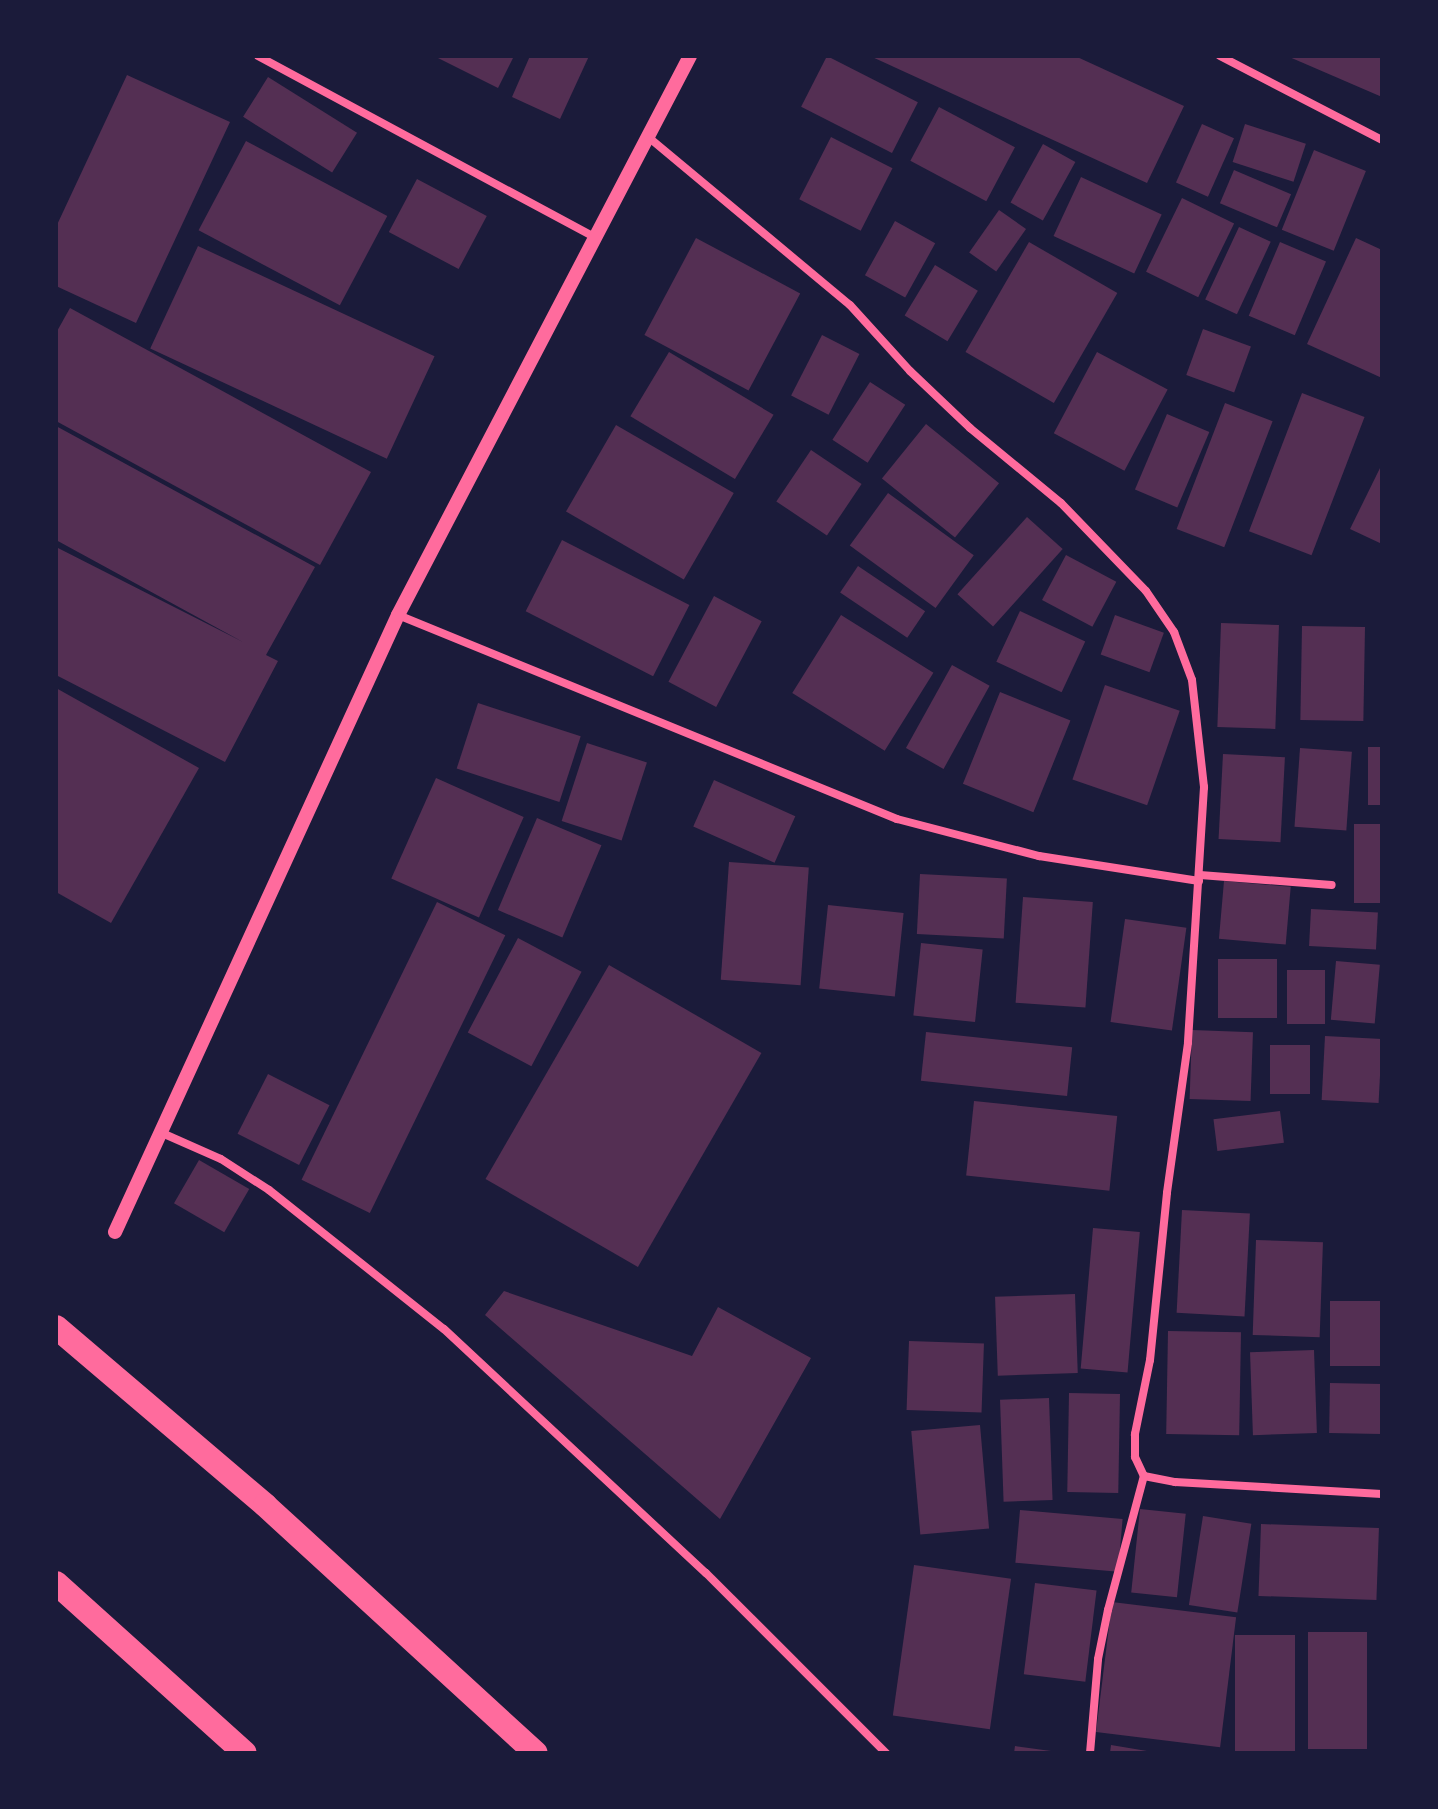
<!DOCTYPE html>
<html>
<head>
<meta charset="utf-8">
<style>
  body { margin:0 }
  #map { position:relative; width:1438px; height:1809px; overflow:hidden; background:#1b1b3a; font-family:"Times New Roman",serif }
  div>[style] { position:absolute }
  .building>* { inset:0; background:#542f53; transform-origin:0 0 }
  .minor>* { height:8px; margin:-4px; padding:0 4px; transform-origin:4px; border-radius:4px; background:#ff6b9d }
  .tertiary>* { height:14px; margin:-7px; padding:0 7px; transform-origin:7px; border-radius:7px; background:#ff6b9d }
  .motorway>* { height:24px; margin:-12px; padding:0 12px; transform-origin:12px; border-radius:12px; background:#ff6b9d }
  span { translate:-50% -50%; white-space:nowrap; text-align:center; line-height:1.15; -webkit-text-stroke:8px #1b1b3a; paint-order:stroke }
  .frame { position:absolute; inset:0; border:58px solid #1b1b3a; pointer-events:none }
</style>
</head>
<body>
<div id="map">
  <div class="building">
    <div style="clip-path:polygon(434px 56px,514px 56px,498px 88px)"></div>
    <div style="clip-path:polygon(530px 56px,589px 56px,560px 119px,512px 97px)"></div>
    <div style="left:827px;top:56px;width:102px;height:57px;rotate:27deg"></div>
    <div style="clip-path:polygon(870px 56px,1075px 56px,1184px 106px,1147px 183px)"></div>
    <div style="clip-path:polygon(1287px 56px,1382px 56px,1382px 97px)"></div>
    <div style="clip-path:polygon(127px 75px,230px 122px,136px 323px,56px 286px,56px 227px)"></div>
    <div style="left:268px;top:77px;width:105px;height:47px;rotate:32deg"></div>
    <div style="left:939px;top:107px;width:86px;height:61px;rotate:28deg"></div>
    <div style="left:1202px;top:124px;width:35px;height:64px;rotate:24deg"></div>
    <div style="left:1245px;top:124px;width:64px;height:40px;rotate:18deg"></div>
    <div style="left:831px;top:137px;width:69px;height:70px;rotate:27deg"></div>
    <div style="left:246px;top:141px;width:160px;height:101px;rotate:28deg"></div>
    <div style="left:1043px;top:144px;width:37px;height:67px;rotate:29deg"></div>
    <div style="left:1314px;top:150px;width:56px;height:86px;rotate:22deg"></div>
    <div style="left:1234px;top:170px;width:62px;height:36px;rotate:23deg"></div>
    <div style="left:1081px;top:177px;width:89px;height:65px;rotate:25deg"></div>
    <div style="left:417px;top:179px;width:79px;height:60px;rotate:28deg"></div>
    <div style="left:1182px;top:198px;width:58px;height:82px;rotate:26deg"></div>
    <div style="left:999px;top:210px;width:33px;height:52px;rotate:35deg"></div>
    <div style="left:895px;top:221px;width:46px;height:62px;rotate:29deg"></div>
    <div style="left:1239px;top:227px;width:35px;height:80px;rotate:25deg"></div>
    <div style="left:696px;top:238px;width:118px;height:110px;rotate:28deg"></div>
    <div style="clip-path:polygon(1356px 238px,1382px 250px,1382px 378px,1307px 344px)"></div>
    <div style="left:1029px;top:242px;width:102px;height:127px;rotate:30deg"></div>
    <div style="left:1280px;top:242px;width:50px;height:80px;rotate:23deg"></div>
    <div style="left:198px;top:246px;width:261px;height:113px;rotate:25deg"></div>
    <div style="left:935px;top:265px;width:50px;height:59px;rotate:31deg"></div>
    <div style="clip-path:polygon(70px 308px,371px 472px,320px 565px,56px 421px,56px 333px)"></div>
    <div style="left:1203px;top:329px;width:51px;height:49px;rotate:20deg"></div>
    <div style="left:822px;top:335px;width:42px;height:68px;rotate:27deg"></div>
    <div style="left:669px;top:352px;width:122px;height:75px;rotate:31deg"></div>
    <div style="left:1097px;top:352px;width:80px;height:92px;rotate:28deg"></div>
    <div style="left:870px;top:382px;width:42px;height:69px;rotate:33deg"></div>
    <div style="left:1302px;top:393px;width:67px;height:148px;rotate:21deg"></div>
    <div style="left:1225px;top:403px;width:51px;height:135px;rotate:21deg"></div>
    <div style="left:1167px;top:414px;width:46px;height:82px;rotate:23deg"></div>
    <div style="left:926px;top:424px;width:94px;height:70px;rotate:39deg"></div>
    <div style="left:616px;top:425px;width:136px;height:100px;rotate:30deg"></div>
    <div style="clip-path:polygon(56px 426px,315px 567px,266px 655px,278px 661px,225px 762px,56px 675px,56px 547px,243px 642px,56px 540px)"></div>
    <div style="left:811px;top:450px;width:61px;height:62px;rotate:34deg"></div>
    <div style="clip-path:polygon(1382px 464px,1382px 544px,1350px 529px)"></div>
    <div style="left:888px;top:493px;width:106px;height:65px;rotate:36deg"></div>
    <div style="left:1027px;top:517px;width:48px;height:104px;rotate:42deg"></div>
    <div style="left:562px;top:540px;width:143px;height:80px;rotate:27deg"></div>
    <div style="left:1066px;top:555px;width:57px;height:51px;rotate:28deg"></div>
    <div style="left:858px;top:566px;width:81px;height:32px;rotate:34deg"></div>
    <div style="left:714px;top:596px;width:54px;height:97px;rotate:28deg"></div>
    <div style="left:1020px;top:611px;width:72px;height:56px;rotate:25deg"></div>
    <div style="left:841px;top:615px;width:109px;height:92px;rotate:32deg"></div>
    <div style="left:1115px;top:615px;width:52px;height:42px;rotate:20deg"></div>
    <div style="left:1221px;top:623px;width:58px;height:104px;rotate:2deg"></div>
    <div style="left:1302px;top:626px;width:63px;height:94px;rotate:1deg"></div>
    <div style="left:952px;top:665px;width:43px;height:95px;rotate:29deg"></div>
    <div style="left:1105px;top:685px;width:79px;height:100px;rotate:19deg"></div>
    <div style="clip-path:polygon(56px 688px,199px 768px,111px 923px,56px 892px)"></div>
    <div style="left:1000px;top:692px;width:76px;height:99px;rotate:22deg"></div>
    <div style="left:478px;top:703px;width:108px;height:69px;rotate:18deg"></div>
    <div style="left:587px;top:743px;width:63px;height:82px;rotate:18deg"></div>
    <div style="left:1368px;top:747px;width:14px;height:58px"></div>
    <div style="left:1300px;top:748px;width:52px;height:79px;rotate:4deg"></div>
    <div style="left:1223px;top:754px;width:62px;height:85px;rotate:3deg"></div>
    <div style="left:436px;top:778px;width:96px;height:110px;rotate:24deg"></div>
    <div style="left:714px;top:780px;width:89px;height:51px;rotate:24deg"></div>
    <div style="left:537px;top:818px;width:70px;height:100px;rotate:23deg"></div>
    <div style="left:1354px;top:824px;width:28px;height:79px"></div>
    <div style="left:729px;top:862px;width:80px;height:118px;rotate:4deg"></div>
    <div style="left:920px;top:874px;width:87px;height:60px;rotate:3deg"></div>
    <div style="left:1224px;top:881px;width:67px;height:58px;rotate:5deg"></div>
    <div style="left:1023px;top:897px;width:70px;height:106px;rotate:4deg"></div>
    <div style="left:437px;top:902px;width:76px;height:309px;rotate:26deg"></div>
    <div style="left:828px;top:905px;width:76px;height:84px;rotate:6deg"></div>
    <div style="left:1311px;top:909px;width:67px;height:37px;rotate:3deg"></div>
    <div style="left:1125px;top:919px;width:62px;height:104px;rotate:8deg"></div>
    <div style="left:518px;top:938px;width:72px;height:107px;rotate:28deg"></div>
    <div style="left:921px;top:943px;width:62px;height:73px;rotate:6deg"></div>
    <div style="left:1218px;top:959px;width:59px;height:59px"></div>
    <div style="left:1336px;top:961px;width:44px;height:59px;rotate:5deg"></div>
    <div style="left:609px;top:965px;width:176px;height:247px;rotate:30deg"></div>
    <div style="left:1287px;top:970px;width:38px;height:54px"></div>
    <div style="left:1192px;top:1030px;width:61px;height:69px;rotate:2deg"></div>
    <div style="left:926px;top:1032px;width:147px;height:49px;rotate:6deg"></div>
    <div style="left:1325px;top:1036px;width:57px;height:64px;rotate:3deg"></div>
    <div style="left:1270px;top:1045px;width:40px;height:49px"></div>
    <div style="left:268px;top:1074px;width:69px;height:67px;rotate:27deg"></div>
    <div style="left:974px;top:1101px;width:144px;height:75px;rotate:6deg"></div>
    <div style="left:1280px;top:1111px;width:32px;height:67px;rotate:83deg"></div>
    <div style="left:199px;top:1160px;width:58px;height:50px;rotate:30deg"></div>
    <div style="left:1182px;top:1210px;width:68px;height:103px;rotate:3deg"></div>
    <div style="left:1093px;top:1228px;width:47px;height:141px;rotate:5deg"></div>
    <div style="left:1256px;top:1240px;width:67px;height:95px;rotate:2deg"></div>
    <div style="clip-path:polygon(504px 1291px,692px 1356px,718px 1307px,811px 1358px,720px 1519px,485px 1315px)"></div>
    <div style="left:1075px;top:1294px;width:79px;height:80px;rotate:88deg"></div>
    <div style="left:1330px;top:1301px;width:52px;height:65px"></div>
    <div style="left:1168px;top:1331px;width:73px;height:103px;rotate:1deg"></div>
    <div style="left:909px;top:1341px;width:75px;height:69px;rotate:2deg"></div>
    <div style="left:1314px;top:1350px;width:83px;height:64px;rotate:88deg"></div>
    <div style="left:1330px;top:1383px;width:52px;height:50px;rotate:1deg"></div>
    <div style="left:1069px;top:1393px;width:51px;height:99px;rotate:1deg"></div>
    <div style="left:1049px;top:1398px;width:102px;height:49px;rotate:88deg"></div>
    <div style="left:980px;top:1425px;width:104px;height:69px;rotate:85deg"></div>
    <div style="left:1140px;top:1509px;width:46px;height:84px;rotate:6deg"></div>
    <div style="left:1020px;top:1510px;width:103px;height:53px;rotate:5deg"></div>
    <div style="left:1203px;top:1516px;width:49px;height:90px;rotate:9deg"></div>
    <div style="left:1261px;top:1524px;width:118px;height:72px;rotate:2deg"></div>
    <div style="left:914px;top:1565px;width:98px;height:152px;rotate:8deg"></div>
    <div style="left:1035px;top:1583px;width:62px;height:92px;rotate:7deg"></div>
    <div style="left:1112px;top:1602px;width:125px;height:131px;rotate:7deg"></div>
    <div style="left:1367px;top:1632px;width:117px;height:59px;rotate:90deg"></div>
    <div style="left:1235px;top:1635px;width:60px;height:118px"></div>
    <div style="clip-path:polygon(1111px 1745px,1147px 1751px,1147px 1753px,1110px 1753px)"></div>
    <div style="clip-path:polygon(1015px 1746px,1051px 1751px,1051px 1753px,1014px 1753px)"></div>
  </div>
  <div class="minor">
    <div style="left:258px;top:56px;width:382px;rotate:28.3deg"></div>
    <div style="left:1220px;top:56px;width:182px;rotate:27.4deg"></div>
    <div style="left:647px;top:136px;width:264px;rotate:39.8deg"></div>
    <div style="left:850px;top:305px;width:89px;rotate:47.7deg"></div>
    <div style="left:910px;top:371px;width:83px;rotate:43.5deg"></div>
    <div style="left:970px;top:428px;width:118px;rotate:39.5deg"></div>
    <div style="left:1061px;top:503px;width:122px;rotate:46deg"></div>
    <div style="left:1146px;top:591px;width:50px;rotate:55.7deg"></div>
    <div style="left:1174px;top:632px;width:51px;rotate:69.4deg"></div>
    <div style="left:1192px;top:680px;width:108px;rotate:83.6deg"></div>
    <div style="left:1204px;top:787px;width:256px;rotate:93.6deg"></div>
    <div style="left:1188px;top:1043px;width:151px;rotate:98deg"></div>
    <div style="left:1167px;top:1193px;width:168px;rotate:95.8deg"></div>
    <div style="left:1150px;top:1360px;width:76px;rotate:101.5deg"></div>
    <div style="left:1135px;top:1434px;width:23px;rotate:90deg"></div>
    <div style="left:1135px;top:1457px;width:21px;rotate:65deg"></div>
    <div style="left:1144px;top:1476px;width:32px;rotate:11deg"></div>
    <div style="left:1175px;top:1482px;width:207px;rotate:3.3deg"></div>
    <div style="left:398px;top:615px;width:539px;rotate:22.24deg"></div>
    <div style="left:897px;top:819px;width:147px;rotate:14.6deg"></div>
    <div style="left:1039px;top:856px;width:162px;rotate:8.9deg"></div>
    <div style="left:1200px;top:875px;width:132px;rotate:4.3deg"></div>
    <div style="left:162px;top:1133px;width:64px;rotate:23.8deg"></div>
    <div style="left:221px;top:1159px;width:57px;rotate:32.9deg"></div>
    <div style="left:269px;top:1190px;width:223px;rotate:38.5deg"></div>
    <div style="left:444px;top:1329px;width:358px;rotate:43deg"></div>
    <div style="left:706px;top:1573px;width:255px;rotate:45deg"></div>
    <div style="left:1090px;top:1753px;width:94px;rotate:-85.1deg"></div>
    <div style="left:1098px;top:1659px;width:50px;rotate:-78.5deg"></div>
    <div style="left:1108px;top:1610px;width:139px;rotate:-75deg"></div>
  </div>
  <div class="tertiary">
    <div style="left:115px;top:1232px;width:679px;rotate:-65.36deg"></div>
    <div style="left:398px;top:615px;width:631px;rotate:-62.42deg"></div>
  </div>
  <div class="motorway">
    <div style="left:56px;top:1327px;width:275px;rotate:40.4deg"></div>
    <div style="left:265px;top:1505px;width:367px;rotate:42.5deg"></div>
    <div style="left:56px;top:1583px;width:254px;rotate:42deg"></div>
  </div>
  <div class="frame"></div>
</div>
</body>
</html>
